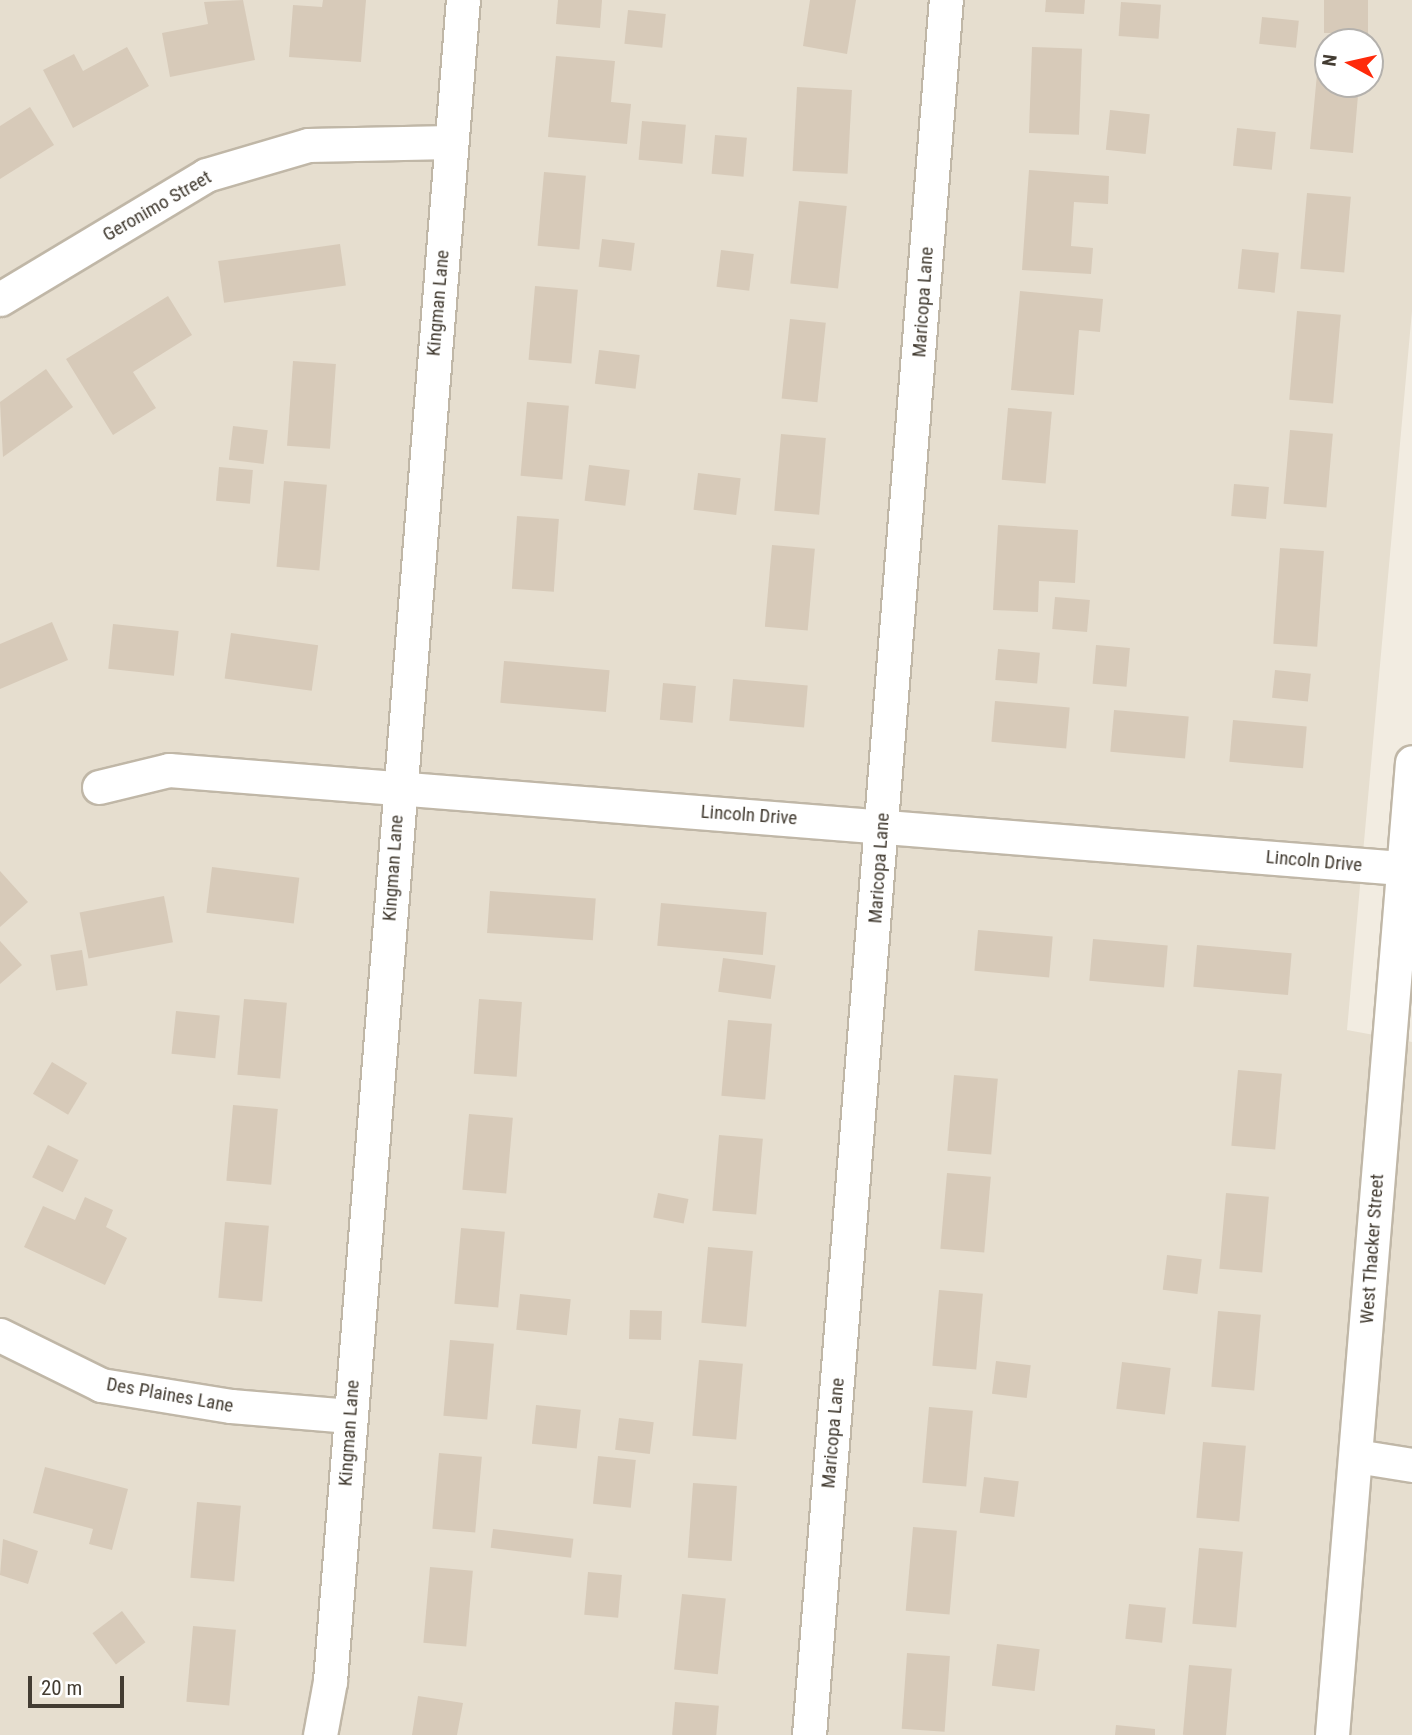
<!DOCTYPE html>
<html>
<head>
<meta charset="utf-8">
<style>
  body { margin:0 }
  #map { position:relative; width:1412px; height:1735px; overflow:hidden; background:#f2ece1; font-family:"Roboto Condensed",sans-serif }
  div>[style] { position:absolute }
  .residential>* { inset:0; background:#e6decf }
  .building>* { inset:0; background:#d7cab9; transform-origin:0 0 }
  .roads { filter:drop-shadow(2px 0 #c0b7a7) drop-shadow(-2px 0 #c0b7a7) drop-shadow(0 2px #c0b7a7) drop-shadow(0 -2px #c0b7a7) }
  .minor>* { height:33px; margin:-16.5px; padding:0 16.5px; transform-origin:16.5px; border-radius:16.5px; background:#fff }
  span { translate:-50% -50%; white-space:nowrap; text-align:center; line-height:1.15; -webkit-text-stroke:5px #fff; paint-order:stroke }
  .street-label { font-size:19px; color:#433c32 }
  .north { position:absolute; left:1314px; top:28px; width:70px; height:70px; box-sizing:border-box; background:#fff; border:2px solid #b4b1ad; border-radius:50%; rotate:278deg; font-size:19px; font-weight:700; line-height:28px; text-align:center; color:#433c32 }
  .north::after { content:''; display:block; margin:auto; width:24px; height:32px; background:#ff2a0b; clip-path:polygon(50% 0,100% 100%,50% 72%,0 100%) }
  .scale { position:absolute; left:28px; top:1676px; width:96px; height:32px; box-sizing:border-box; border:4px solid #433c32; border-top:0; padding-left:9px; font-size:21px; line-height:24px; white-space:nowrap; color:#433c32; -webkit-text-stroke:5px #fff; paint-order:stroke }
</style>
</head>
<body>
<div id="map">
  <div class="residential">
    <div style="clip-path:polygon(evenodd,0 0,1412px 0,1412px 311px,1347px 1030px,1412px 1042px,1412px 1735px,0 1735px,0 0,1328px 42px,1370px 42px,1370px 84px,1328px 84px,1328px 42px)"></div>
  </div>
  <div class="building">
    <div style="clip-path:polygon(243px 0,255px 60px,170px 77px,162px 33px,208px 24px,204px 2px)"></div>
    <div style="clip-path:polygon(323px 0,366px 0,361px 62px,289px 57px,293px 5px,322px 7px)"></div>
    <div style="clip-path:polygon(558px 0,602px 0,600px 28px,556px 24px)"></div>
    <div style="clip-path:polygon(810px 0,856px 0,847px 54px,803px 46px)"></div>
    <div style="clip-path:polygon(1046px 0,1085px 0,1084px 14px,1045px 12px)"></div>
    <div style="left:1324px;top:0;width:44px;height:33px"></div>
    <div style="left:1121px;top:2px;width:40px;height:34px;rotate:4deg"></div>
    <div style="left:628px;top:10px;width:38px;height:34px;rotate:6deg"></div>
    <div style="left:1262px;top:17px;width:37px;height:27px;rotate:6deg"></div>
    <div style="clip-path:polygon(127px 47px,149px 86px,73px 128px,43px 70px,74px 54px,83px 71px)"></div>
    <div style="left:1032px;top:47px;width:50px;height:86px;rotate:2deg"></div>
    <div style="clip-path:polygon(556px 56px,615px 61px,611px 102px,631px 104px,627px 144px,548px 137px)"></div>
    <div style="clip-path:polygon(1317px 74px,1328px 75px,1328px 84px,1359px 84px,1353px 153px,1310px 149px)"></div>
    <div style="left:797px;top:87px;width:55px;height:84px;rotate:3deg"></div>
    <div style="clip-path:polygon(30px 107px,54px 145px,0 179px,0 126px)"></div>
    <div style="left:1110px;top:110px;width:40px;height:40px;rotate:6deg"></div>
    <div style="left:642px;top:121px;width:44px;height:39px;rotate:5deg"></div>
    <div style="left:1237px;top:128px;width:39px;height:38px;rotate:6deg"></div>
    <div style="left:715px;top:135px;width:32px;height:39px;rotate:5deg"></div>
    <div style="clip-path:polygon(1029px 170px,1109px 176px,1108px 204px,1074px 202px,1071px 246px,1093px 248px,1091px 274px,1022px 270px)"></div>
    <div style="left:544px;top:172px;width:42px;height:74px;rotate:5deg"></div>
    <div style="left:1307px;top:193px;width:44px;height:76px;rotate:5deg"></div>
    <div style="left:799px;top:201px;width:48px;height:83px;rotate:6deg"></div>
    <div style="left:602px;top:239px;width:33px;height:28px;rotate:7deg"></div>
    <div style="left:340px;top:244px;width:42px;height:123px;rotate:82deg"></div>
    <div style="left:1242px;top:249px;width:37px;height:40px;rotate:6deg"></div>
    <div style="left:721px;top:250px;width:33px;height:37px;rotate:7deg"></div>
    <div style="left:535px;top:286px;width:43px;height:74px;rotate:5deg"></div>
    <div style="clip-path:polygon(1020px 291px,1103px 299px,1100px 332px,1079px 330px,1074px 395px,1011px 390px)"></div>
    <div style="clip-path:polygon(168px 296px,192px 335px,133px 372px,156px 408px,113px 435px,66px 359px)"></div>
    <div style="left:1297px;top:311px;width:44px;height:89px;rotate:5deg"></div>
    <div style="left:790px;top:319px;width:36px;height:80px;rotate:6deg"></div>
    <div style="left:599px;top:350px;width:41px;height:34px;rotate:7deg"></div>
    <div style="left:293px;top:361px;width:43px;height:85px;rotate:4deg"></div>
    <div style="clip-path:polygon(46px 369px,73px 407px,3px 457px,0 402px)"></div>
    <div style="left:527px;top:402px;width:42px;height:74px;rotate:5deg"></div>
    <div style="left:1008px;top:408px;width:44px;height:72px;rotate:5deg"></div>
    <div style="left:233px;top:426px;width:35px;height:34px;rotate:7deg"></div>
    <div style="left:1290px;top:430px;width:43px;height:74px;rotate:5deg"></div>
    <div style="left:781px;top:434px;width:45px;height:77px;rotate:5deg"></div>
    <div style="left:589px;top:465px;width:41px;height:36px;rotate:7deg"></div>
    <div style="left:219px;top:467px;width:34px;height:34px;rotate:5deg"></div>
    <div style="left:698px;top:473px;width:43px;height:37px;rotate:7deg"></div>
    <div style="left:284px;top:481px;width:43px;height:86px;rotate:5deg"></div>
    <div style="left:1234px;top:484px;width:35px;height:32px;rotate:5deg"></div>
    <div style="left:517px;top:516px;width:42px;height:73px;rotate:4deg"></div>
    <div style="clip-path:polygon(998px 525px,1078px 530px,1075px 583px,1039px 581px,1038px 612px,993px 610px)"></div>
    <div style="left:772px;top:545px;width:43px;height:82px;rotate:5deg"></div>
    <div style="left:1280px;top:548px;width:44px;height:96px;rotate:4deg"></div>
    <div style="left:1055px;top:597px;width:35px;height:32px;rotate:5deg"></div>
    <div style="clip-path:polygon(52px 622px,68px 660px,0 689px,0 644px)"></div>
    <div style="left:113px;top:624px;width:66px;height:45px;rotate:6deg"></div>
    <div style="left:231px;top:633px;width:88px;height:46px;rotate:8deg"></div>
    <div style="left:1096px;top:645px;width:34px;height:39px;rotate:5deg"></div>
    <div style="left:998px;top:649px;width:42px;height:31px;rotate:5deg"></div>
    <div style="left:504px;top:661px;width:106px;height:42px;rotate:5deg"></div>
    <div style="left:1275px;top:670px;width:36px;height:28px;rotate:6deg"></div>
    <div style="left:733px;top:679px;width:75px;height:42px;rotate:5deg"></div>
    <div style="left:663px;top:683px;width:33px;height:37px;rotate:5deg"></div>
    <div style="left:995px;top:701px;width:75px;height:41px;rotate:5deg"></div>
    <div style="left:1114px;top:710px;width:75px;height:42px;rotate:5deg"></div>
    <div style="left:1233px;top:720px;width:74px;height:42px;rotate:5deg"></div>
    <div style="left:212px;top:867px;width:88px;height:46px;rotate:7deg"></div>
    <div style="clip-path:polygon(0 871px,28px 902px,0 927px)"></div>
    <div style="left:490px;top:891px;width:106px;height:42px;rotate:4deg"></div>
    <div style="left:164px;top:896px;width:47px;height:86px;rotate:79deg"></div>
    <div style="left:661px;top:903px;width:106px;height:43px;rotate:5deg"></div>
    <div style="left:978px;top:930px;width:75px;height:41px;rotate:5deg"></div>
    <div style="left:1093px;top:939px;width:75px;height:42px;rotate:5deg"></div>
    <div style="clip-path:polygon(0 941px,22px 965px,0 984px)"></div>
    <div style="left:1197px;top:945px;width:95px;height:42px;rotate:5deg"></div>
    <div style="left:82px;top:950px;width:36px;height:32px;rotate:81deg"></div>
    <div style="left:723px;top:958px;width:53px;height:34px;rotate:8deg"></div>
    <div style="left:244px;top:999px;width:43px;height:76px;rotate:5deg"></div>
    <div style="left:479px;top:999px;width:43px;height:75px;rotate:4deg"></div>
    <div style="left:176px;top:1011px;width:44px;height:43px;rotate:6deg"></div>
    <div style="left:728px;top:1020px;width:44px;height:76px;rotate:5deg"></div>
    <div style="left:52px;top:1062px;width:41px;height:37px;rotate:31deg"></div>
    <div style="left:1238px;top:1070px;width:44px;height:76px;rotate:5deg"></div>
    <div style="left:954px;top:1075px;width:44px;height:76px;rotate:5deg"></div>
    <div style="left:233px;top:1105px;width:45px;height:76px;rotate:5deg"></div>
    <div style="left:469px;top:1114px;width:44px;height:76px;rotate:5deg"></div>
    <div style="left:719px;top:1135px;width:44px;height:76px;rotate:5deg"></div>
    <div style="left:48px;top:1145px;width:34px;height:36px;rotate:26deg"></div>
    <div style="left:947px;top:1173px;width:44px;height:76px;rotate:5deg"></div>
    <div style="left:658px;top:1193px;width:31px;height:25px;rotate:11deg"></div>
    <div style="left:1226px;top:1193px;width:43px;height:76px;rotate:5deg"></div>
    <div style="clip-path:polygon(85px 1197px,113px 1210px,106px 1227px,127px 1238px,105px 1285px,24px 1247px,43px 1206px,75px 1220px)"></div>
    <div style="left:225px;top:1222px;width:44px;height:76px;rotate:5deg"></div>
    <div style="left:461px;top:1228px;width:44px;height:76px;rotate:5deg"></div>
    <div style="left:708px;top:1247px;width:45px;height:76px;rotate:5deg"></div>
    <div style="left:1167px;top:1255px;width:35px;height:35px;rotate:7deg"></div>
    <div style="left:939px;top:1290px;width:44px;height:76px;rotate:5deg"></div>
    <div style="left:520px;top:1294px;width:51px;height:36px;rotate:6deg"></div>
    <div style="left:630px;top:1310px;width:32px;height:29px;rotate:2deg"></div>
    <div style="left:1218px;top:1311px;width:43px;height:76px;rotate:5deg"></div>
    <div style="left:450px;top:1340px;width:44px;height:76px;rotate:5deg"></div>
    <div style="left:699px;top:1360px;width:44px;height:76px;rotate:5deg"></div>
    <div style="left:996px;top:1361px;width:35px;height:33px;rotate:7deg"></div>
    <div style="left:1122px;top:1362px;width:49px;height:47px;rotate:7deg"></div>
    <div style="left:536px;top:1405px;width:45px;height:39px;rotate:6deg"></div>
    <div style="left:929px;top:1407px;width:44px;height:76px;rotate:5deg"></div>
    <div style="left:619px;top:1418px;width:35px;height:32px;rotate:7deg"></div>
    <div style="left:1203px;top:1442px;width:43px;height:76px;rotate:5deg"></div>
    <div style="left:439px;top:1453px;width:43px;height:76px;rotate:5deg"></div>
    <div style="left:598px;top:1456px;width:38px;height:48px;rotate:6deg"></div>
    <div style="clip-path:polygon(45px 1467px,128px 1489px,112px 1550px,89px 1544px,93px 1529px,33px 1513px)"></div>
    <div style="left:984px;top:1477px;width:35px;height:36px;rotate:7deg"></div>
    <div style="left:693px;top:1483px;width:44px;height:75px;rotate:4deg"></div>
    <div style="left:197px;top:1502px;width:44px;height:76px;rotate:5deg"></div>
    <div style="left:913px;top:1527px;width:44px;height:84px;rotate:5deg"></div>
    <div style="left:493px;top:1529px;width:81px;height:19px;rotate:7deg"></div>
    <div style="clip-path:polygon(3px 1539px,38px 1551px,28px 1584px,0 1575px)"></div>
    <div style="left:1199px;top:1548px;width:44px;height:76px;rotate:5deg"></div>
    <div style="left:430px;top:1567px;width:43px;height:76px;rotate:5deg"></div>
    <div style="left:588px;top:1572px;width:34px;height:43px;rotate:5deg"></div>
    <div style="left:682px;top:1594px;width:44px;height:76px;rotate:6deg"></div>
    <div style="left:1129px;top:1604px;width:37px;height:35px;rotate:6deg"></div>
    <div style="left:122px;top:1611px;width:39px;height:37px;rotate:53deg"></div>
    <div style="left:193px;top:1626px;width:43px;height:76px;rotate:5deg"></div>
    <div style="left:997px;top:1644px;width:43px;height:42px;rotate:7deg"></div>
    <div style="left:907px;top:1653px;width:43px;height:76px;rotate:4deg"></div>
    <div style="left:1189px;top:1665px;width:43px;height:70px;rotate:5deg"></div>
    <div style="clip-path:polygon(418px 1696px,463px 1703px,457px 1735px,412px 1735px)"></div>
    <div style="left:675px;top:1702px;width:44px;height:33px;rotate:5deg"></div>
    <div style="clip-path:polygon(1116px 1725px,1155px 1729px,1155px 1735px,1115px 1735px)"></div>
  </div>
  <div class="roads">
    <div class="minor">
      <div style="left:0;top:299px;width:240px;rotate:-31deg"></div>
      <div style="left:206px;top:175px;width:106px;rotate:-16.4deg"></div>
      <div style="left:308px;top:145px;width:143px;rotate:-1.2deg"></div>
      <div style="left:99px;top:787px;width:72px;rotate:-13.7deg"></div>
      <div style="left:169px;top:770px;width:1236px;rotate:4.55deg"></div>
      <div style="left:0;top:1335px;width:113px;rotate:26.3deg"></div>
      <div style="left:101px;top:1385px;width:132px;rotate:9.2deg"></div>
      <div style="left:231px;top:1406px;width:119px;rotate:4.8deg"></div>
      <div style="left:1356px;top:1456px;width:57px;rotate:9.1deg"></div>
      <div style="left:320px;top:1735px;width:55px;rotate:-79.5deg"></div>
      <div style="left:330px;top:1681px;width:1686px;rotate:-85.48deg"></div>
      <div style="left:809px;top:1735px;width:1740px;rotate:-85.49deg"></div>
      <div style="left:1332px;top:1735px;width:976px;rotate:-85.3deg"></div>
    </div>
  </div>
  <div class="street-label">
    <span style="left:157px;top:206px;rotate:-30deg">Geronimo Street</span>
    <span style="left:923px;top:302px;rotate:-86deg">Maricopa Lane</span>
    <span style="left:438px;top:303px;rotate:-85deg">Kingman Lane</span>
    <span style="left:749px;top:815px;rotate:4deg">Lincoln Drive</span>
    <span style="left:1314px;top:861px;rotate:5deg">Lincoln Drive</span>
    <span style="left:393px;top:868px;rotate:-86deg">Kingman Lane</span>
    <span style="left:879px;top:868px;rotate:-86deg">Maricopa Lane</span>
    <span style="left:1372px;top:1249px;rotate:-86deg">West Thacker Street</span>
    <span style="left:170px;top:1395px;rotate:10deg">Des Plaines Lane</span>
    <span style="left:349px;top:1433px;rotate:-86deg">Kingman Lane</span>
    <span style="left:833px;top:1433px;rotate:-85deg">Maricopa Lane</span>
  </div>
  <div class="north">N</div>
  <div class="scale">20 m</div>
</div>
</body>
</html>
